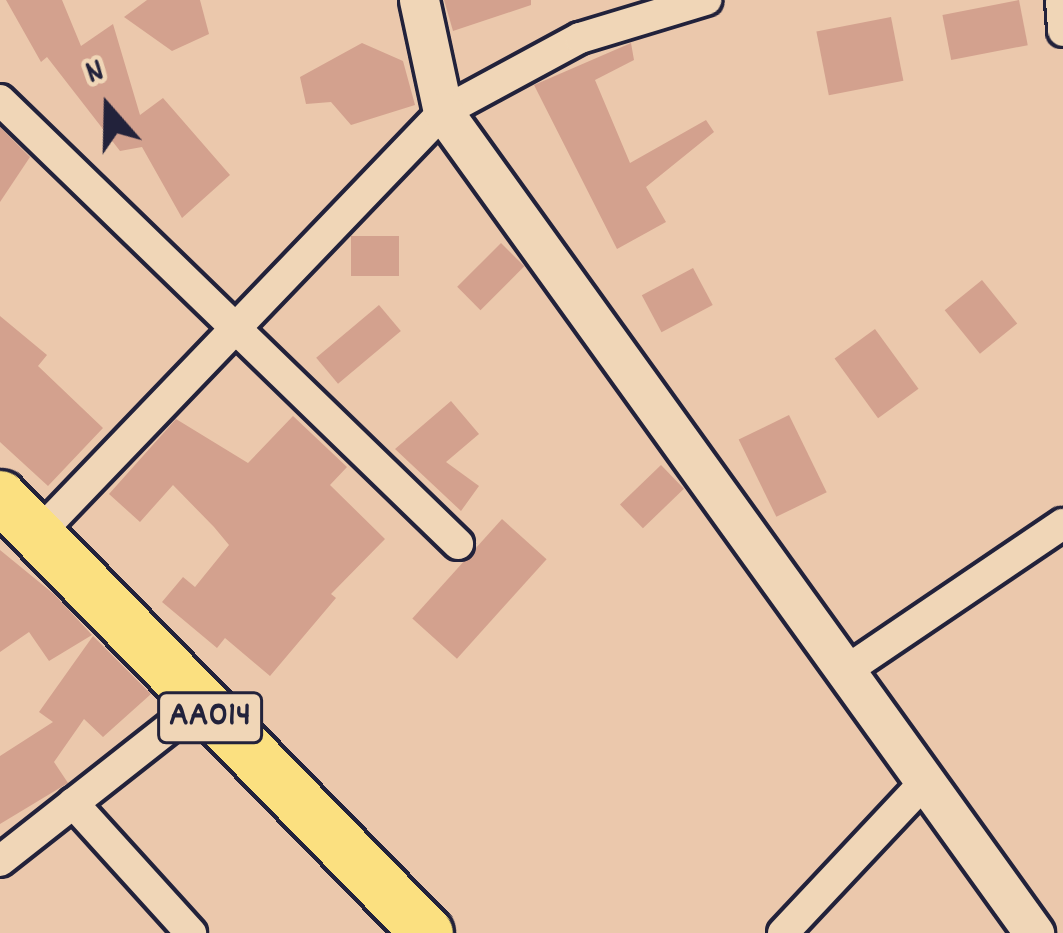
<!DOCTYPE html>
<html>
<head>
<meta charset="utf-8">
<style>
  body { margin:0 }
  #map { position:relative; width:1063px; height:933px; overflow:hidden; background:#ebc8ac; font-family:Dekko,sans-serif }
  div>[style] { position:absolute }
  .building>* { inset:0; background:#d3a18e; transform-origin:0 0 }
  .roads { filter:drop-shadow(3px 0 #22223b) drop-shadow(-3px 0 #22223b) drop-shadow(0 3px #22223b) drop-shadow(0 -3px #22223b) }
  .minor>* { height:30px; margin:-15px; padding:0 15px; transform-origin:15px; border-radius:15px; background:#f0d6b7 }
  .tertiary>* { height:39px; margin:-19.5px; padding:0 19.5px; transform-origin:19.5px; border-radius:19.5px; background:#f0d6b7 }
  .trunk>* { height:51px; margin:-25.5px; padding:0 25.5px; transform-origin:25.5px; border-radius:25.5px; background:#fbe080 }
  span { translate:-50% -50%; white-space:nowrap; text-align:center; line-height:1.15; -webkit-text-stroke:9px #f0d6b7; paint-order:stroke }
  .shield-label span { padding:3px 9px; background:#f0d6b7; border:3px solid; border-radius:9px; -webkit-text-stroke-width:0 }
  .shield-label { font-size:36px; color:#22223b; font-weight:700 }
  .north { position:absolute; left:48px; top:48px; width:120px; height:120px; -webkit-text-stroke:9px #f0d6b7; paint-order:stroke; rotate:340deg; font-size:33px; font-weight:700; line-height:48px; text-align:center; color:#22223b }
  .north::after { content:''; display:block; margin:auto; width:42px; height:54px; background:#22223b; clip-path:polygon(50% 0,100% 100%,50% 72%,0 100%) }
</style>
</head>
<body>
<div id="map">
  <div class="building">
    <div style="clip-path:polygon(6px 0,62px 0,81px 46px,113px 24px,140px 115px,163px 98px,230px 175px,182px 218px,142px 147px,120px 151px,47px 57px,41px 62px)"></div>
    <div style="clip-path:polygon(147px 0,200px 0,209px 34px,172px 51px,124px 17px)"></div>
    <div style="clip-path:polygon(444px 0,531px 0,531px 5px,453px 31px)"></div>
    <div style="left:1019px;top:0;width:46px;height:78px;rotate:79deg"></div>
    <div style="left:891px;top:17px;width:65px;height:76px;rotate:79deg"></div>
    <div style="clip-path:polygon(362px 43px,403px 61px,415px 105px,351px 125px,331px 102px,306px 104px,300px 77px)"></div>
    <div style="clip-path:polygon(631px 43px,634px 60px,595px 80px,630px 163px,706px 120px,714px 132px,646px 187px,666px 222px,617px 249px,534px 85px)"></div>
    <div style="clip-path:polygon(0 127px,30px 157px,0 202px)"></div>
    <div style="left:351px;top:236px;width:48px;height:40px"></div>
    <div style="left:501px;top:243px;width:33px;height:62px;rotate:45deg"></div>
    <div style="left:693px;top:268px;width:42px;height:58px;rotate:62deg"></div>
    <div style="left:982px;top:280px;width:56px;height:48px;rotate:51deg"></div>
    <div style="left:379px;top:305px;width:34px;height:82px;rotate:50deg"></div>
    <div style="clip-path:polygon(0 316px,47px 355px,38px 366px,103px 428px,48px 486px,0 442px)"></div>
    <div style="left:875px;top:329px;width:74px;height:50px;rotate:54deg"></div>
    <div style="clip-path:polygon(451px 401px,479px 434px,446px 462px,479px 486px,461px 511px,395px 449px)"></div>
    <div style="left:789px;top:415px;width:86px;height:56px;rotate:64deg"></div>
    <div style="clip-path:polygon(293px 416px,347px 467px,330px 485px,385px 539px,331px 594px,336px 598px,270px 676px,225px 638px,217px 648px,162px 602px,183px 577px,195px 587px,229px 545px,214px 527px,173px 485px,140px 522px,109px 494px,176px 419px,248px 463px)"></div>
    <div style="left:661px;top:465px;width:33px;height:57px;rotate:46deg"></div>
    <div style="left:502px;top:519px;width:60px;height:134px;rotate:42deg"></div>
    <div style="clip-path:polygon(0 550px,55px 595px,92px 635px,49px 661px,29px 632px,0 652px)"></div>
    <div style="clip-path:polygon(93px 636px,151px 694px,103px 737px,84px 719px,54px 762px,68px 783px,0 824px,0 756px,53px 722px,39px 712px)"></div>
  </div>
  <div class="roads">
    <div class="minor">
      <div style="left:1061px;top:0;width:31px;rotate:86deg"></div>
      <div style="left:0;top:100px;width:638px;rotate:44.11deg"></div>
      <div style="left:40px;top:532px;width:582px;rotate:-46.18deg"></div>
      <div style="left:443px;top:112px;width:156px;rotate:-28.4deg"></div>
      <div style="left:580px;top:38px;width:132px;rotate:-16.8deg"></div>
      <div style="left:850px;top:668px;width:257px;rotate:-34.1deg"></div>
      <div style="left:73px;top:803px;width:176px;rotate:47.8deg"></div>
      <div style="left:0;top:861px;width:251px;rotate:-38.2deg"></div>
      <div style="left:783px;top:933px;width:207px;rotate:-46.8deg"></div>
    </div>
    <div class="tertiary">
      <div style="left:419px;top:0;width:115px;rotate:77.9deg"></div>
      <div style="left:443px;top:112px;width:1012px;rotate:54.25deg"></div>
    </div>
    <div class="trunk">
      <div style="left:0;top:496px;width:611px;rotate:45.66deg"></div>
    </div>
  </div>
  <div class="shield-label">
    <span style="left:210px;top:718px">AA014</span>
  </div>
  <div class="north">N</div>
</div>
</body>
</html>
